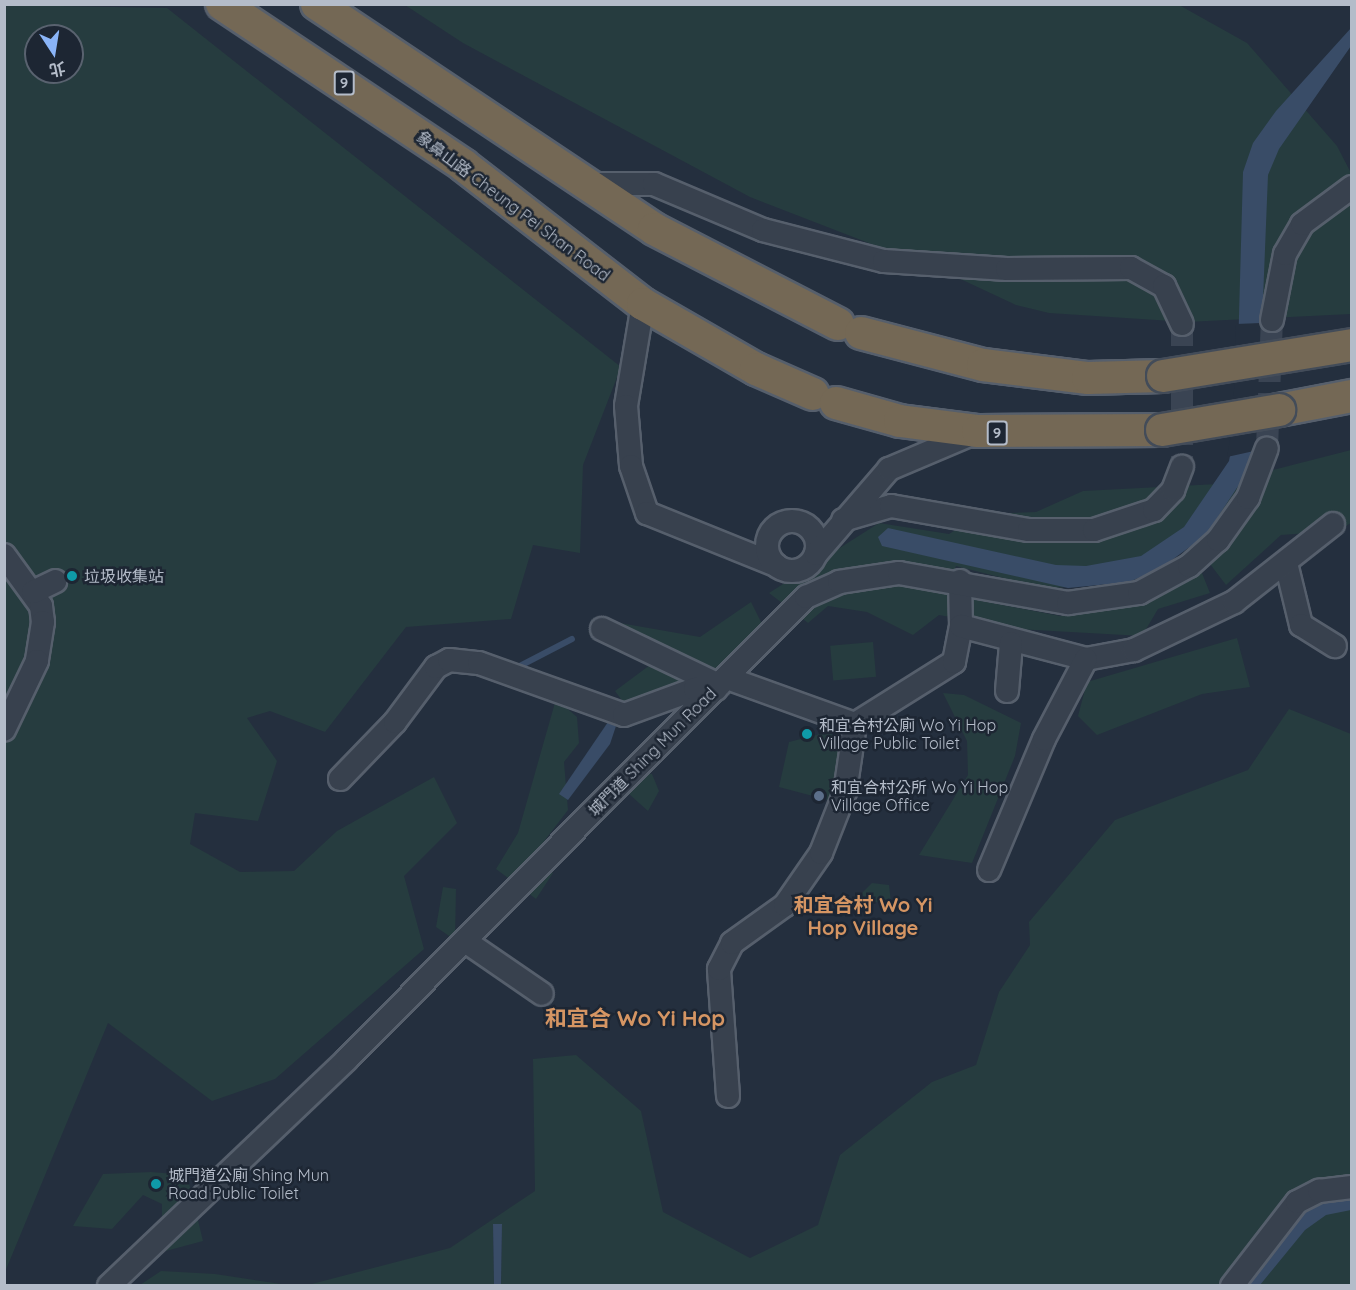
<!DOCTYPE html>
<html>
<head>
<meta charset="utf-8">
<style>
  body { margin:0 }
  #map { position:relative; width:1356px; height:1290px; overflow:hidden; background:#242f3e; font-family:Quicksand,"Noto Sans TC",sans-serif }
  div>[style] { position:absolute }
  .green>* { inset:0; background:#263c3f; transform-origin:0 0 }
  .water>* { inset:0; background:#394c67 }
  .pier>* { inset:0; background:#242f3e }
  .stream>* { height:6px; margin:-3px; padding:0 3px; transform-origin:3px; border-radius:3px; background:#394c67 }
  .minor-tunnel>* { height:22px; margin-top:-11px; transform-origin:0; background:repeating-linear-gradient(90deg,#3a4453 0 22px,transparent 0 33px) }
  .roads { filter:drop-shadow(2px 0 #565f6c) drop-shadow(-2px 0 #565f6c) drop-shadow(0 2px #565f6c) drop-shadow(0 -2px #565f6c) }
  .minor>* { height:22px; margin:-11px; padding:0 11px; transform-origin:11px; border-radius:11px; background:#38414e }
  .minor>.ring { margin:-11px; padding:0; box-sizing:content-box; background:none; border:22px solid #38414e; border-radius:50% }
  .highway>* { height:32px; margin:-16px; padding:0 16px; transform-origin:16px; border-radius:16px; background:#746855 }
  .bridges { filter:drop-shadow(2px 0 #434c59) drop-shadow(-2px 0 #434c59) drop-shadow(0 2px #434c59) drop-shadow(0 -2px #434c59) }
  .highway-bridge>* { height:32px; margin:-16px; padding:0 16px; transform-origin:16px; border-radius:16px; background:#746855 }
  .dots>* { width:16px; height:16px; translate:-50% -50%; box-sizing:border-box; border:3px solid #1d2633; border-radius:50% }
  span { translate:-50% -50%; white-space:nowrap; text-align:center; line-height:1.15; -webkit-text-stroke:5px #1d2633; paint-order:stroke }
  .shield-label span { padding:2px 4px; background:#1d2633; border:2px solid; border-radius:4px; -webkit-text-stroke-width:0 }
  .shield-label { font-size:15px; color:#b4bcc9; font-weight:700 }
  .street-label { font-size:16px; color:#b4bcc9 }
  .poi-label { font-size:16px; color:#b4bcc9 }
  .left { translate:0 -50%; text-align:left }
  .quarter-label { font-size:20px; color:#d59563; font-weight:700 }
  .district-label { font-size:22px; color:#d59563; font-weight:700 }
  .frame { position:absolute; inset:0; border:6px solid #b4bcc9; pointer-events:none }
  .north { position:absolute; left:24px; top:24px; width:60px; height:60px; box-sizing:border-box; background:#1d2633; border:2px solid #59626f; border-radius:50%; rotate:168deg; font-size:16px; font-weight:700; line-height:24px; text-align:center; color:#b4bcc9 }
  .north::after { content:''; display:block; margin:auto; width:21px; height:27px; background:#8ab4f8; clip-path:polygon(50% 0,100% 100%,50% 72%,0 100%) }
</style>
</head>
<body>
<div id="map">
  <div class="green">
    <div style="clip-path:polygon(evenodd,5px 5px,167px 8px,621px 367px,583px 465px,580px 553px,533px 545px,511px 619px,406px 627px,325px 732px,270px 711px,247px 718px,277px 761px,258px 821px,195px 813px,190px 844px,240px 872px,294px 871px,337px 831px,434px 777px,457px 823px,404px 876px,424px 949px,275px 1079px,212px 1101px,108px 1023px,5px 1272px,5px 5px,36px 36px,72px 36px,72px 72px,36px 72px,36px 36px)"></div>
    <div style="clip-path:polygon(405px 5px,1179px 5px,1247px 43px,1337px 146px,1351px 173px,1351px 314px,1187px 322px,1049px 313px,1016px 305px,954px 276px,750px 197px,463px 43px)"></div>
    <div style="clip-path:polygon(1351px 450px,1351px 523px,1337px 531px,1281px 535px,1226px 585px,1210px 564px,1203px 529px,1115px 582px,1046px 589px,956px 566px,945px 594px,1060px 616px,1200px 568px,1210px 593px,1158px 609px,1142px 636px,1017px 629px,939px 615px,913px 635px,867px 612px,828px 606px,808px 623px,769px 593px,879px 523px,949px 534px,981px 514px,1036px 512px,1083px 491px,1218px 484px)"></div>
    <div style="clip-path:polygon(751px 602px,766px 632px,706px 686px,626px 706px,615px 691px,650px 665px,622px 644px,620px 623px,700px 637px)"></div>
    <div style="clip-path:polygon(1237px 638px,1250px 687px,1202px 694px,1097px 735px,1078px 716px,1087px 682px)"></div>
    <div style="left:873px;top:642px;width:35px;height:43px;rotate:85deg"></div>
    <div style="clip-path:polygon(943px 693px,964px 695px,1021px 723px,1015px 756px,972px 863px,919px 855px,968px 775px,967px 741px)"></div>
    <div style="clip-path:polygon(556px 699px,577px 717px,579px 743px,564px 762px,568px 810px,532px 857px,553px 873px,536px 899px,496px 869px,518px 833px)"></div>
    <div style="clip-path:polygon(1289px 709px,1351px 734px,1351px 1285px,501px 1285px,502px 1224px,493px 1224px,494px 1285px,304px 1286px,450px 1248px,535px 1191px,533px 1059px,576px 1055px,641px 1111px,663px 1212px,750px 1258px,818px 1225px,840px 1155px,932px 1082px,976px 1065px,999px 992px,1030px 945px,1029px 922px,1115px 820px,1248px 770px)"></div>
    <div style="clip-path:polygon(828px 732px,864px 756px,843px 804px,779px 787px,789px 742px)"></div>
    <div style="clip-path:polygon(620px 769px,652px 774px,659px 791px,648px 811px,629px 794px)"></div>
    <div style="clip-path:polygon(872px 883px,889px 885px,891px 902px,866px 902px,862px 893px)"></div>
    <div style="clip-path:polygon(443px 887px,456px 889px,455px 940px,436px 927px)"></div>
    <div style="clip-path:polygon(151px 1172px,187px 1175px,203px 1241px,162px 1252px,162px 1204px,143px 1195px,112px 1229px,73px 1226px,103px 1174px)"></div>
    <div style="clip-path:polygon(161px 1271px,215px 1274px,288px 1285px,140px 1285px)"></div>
  </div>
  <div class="water">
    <div style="clip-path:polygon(1351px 28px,1351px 46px,1279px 149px,1268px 175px,1258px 423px,1246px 474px,1206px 535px,1161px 568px,1129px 582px,1068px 588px,882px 546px,878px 537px,888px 528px,1056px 565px,1086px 566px,1141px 556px,1184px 527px,1229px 461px,1236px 424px,1243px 172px,1253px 143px,1276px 111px)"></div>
    <div style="clip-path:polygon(608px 722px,616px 726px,610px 744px,568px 800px,559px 794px)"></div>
    <div style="clip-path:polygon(1351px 1190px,1351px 1210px,1326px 1215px,1305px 1230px,1260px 1285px,1238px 1286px,1299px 1210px)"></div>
    <div style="clip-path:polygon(493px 1224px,502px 1224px,501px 1285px,494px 1285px)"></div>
  </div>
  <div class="pier">
    <div style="clip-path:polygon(1261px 323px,1261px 423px,1254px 451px,1227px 457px,1233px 423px,1236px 324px)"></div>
  </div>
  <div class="stream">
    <div style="left:516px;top:668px;width:63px;rotate:-27.4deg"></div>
  </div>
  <div class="minor-tunnel">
    <div style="left:1182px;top:324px;width:143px;rotate:90deg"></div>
    <div style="left:1267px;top:448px;width:128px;rotate:-87.8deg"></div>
  </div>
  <div class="roads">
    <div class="minor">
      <div style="left:585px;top:184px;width:69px"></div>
      <div style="left:654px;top:184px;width:118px;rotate:22.9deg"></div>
      <div style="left:763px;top:230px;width:125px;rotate:14.4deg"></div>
      <div style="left:884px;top:261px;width:123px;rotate:3.7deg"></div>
      <div style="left:1007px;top:269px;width:124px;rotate:-0.5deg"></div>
      <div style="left:1131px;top:268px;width:38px;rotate:29deg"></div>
      <div style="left:1164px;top:286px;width:42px;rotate:64.7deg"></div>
      <div style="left:643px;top:304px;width:103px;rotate:99.5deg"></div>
      <div style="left:626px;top:406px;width:60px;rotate:85.2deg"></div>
      <div style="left:631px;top:466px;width:50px;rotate:71.2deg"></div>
      <div style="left:647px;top:513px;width:139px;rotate:22deg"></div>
      <div style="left:1272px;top:320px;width:67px;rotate:-78.9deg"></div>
      <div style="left:1285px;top:254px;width:34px;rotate:-60deg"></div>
      <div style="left:1302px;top:224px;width:62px;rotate:-36.5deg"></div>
      <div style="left:843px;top:520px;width:50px;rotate:-16.3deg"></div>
      <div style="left:891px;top:506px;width:140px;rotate:9.9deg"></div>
      <div style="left:1029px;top:530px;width:65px"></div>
      <div style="left:1094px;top:530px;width:63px;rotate:-18.4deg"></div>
      <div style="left:1154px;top:510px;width:28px;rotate:-46deg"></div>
      <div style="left:1173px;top:490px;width:25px;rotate:-69deg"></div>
      <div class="ring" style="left:767px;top:521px;width:28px;height:28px"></div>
      <div style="left:816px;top:554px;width:112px;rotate:-49.3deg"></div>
      <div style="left:889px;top:469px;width:92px;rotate:-23deg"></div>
      <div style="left:4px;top:555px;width:63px;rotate:54deg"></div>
      <div style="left:41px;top:606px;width:16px;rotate:83deg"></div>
      <div style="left:43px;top:622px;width:39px;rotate:99deg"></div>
      <div style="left:37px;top:661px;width:76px;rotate:115.6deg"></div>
      <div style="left:1286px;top:563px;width:64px;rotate:76.4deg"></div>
      <div style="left:1301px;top:625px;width:40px;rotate:32deg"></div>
      <div style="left:960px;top:581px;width:45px;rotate:88.7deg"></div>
      <div style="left:33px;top:592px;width:25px;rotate:-26deg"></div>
      <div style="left:602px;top:629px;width:130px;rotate:25.6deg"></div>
      <div style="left:727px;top:678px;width:136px;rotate:19.8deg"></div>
      <div style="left:855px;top:724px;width:117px;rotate:-32.1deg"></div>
      <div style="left:954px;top:662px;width:37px;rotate:-79deg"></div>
      <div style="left:961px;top:626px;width:129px;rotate:14.8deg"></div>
      <div style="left:1086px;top:659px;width:49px;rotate:-10.6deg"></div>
      <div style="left:1134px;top:650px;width:111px;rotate:-25.6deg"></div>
      <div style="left:1234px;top:602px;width:126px;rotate:-38.2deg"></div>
      <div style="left:1007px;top:691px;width:48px;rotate:-85.2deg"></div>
      <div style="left:340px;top:779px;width:79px;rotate:-46deg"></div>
      <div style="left:395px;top:722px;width:69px;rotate:-53.3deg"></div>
      <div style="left:436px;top:667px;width:15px;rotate:-28deg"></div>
      <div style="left:449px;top:660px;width:30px;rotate:6deg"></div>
      <div style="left:479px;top:663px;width:154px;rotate:19.7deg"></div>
      <div style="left:624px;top:715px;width:76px;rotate:-20.1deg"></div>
      <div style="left:695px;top:689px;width:21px"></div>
      <div style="left:989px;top:870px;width:142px;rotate:-67.2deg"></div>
      <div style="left:1044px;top:739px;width:90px;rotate:-62.3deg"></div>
      <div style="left:465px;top:941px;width:93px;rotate:34.5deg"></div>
      <div style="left:728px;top:1096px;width:127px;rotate:-94.1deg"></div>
      <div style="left:719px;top:969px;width:29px;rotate:-63deg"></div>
      <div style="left:732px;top:943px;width:65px;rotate:-35.6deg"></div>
      <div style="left:785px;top:905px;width:63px;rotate:-55.3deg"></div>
      <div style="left:821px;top:853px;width:66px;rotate:-68.5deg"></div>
      <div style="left:845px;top:792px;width:69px;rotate:-81.6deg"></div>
      <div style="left:109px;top:1286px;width:327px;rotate:-43.6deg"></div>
      <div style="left:346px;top:1060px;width:653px;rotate:-45.19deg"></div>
      <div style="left:806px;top:597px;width:36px;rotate:-24deg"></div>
      <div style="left:839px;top:582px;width:61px;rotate:-8.5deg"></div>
      <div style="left:899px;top:573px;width:172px;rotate:10.1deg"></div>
      <div style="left:1068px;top:603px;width:72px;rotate:-8deg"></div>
      <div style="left:1139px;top:593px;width:57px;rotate:-28.4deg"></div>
      <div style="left:1189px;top:566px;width:39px;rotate:-42deg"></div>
      <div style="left:1218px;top:540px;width:52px;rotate:-54.5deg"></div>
      <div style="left:1248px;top:498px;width:53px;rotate:-69.2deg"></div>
      <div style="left:1232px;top:1286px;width:106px;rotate:-52.3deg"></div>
      <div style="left:1297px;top:1202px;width:25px;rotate:-27deg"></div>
      <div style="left:1319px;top:1191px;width:33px;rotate:-7deg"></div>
    </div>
    <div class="highway">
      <div style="left:222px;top:4px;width:290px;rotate:33.7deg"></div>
      <div style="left:463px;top:165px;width:227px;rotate:37.7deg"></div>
      <div style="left:643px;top:304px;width:130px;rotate:29.9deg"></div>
      <div style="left:756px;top:369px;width:62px;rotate:23.7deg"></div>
      <div style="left:317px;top:4px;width:405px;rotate:33.7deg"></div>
      <div style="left:654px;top:229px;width:207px;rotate:27.3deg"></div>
      <div style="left:861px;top:333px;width:126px;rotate:14.7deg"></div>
      <div style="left:983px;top:365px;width:106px;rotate:7.1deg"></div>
      <div style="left:1088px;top:378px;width:75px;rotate:-1.5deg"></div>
      <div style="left:836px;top:403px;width:66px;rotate:15.7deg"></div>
      <div style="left:900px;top:421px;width:79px;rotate:7.3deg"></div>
      <div style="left:978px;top:431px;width:184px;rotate:-0.3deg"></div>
      <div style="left:1279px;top:410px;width:74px;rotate:-10.9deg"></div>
    </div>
  </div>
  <div class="bridges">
    <div class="highway-bridge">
      <div style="left:1163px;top:376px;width:192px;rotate:-9.3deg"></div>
      <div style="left:1162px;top:430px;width:119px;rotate:-9.7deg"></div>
    </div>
  </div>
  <div class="dots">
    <div style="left:72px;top:576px;background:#0f9aa8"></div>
    <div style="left:807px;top:734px;background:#0f9aa8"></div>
    <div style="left:819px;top:796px;background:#5c6f8a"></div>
    <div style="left:156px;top:1184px;background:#0f9aa8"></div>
  </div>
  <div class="shield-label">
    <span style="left:344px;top:83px">9</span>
    <span style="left:997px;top:433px">9</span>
  </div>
  <div class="street-label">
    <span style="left:513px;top:206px;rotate:37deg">象鼻山路 Cheung Pei Shan Road</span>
    <span style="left:652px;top:752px;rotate:-45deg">城門道 Shing Mun Road</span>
  </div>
  <div class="poi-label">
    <span class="left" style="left:84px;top:576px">垃圾收集站</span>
    <span class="left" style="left:819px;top:734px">和宜合村公廁 Wo Yi Hop<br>Village Public Toilet</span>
    <span class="left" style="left:831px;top:796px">和宜合村公所 Wo Yi Hop<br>Village Office</span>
    <span class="left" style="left:168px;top:1184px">城門道公廁 Shing Mun<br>Road Public Toilet</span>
  </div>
  <div class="quarter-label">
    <span style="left:863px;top:916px">和宜合村 Wo Yi<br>Hop Village</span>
  </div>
  <div class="district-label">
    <span style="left:635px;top:1019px">和宜合 Wo Yi Hop</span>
  </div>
  <div class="frame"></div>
  <div class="north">北</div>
</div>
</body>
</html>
